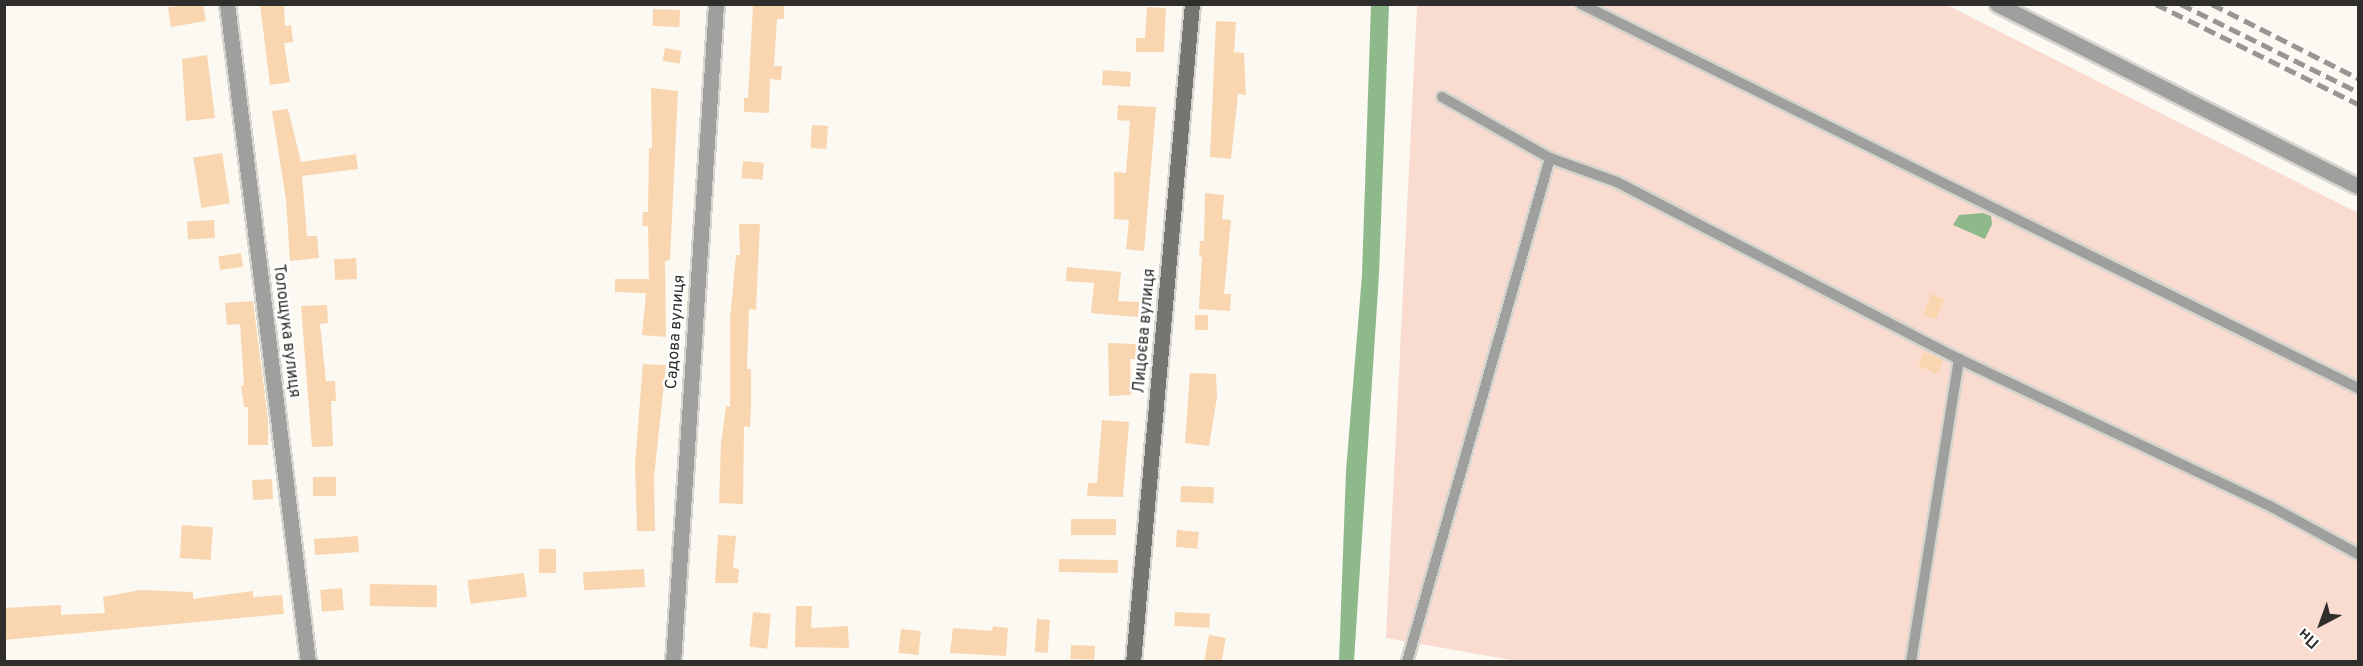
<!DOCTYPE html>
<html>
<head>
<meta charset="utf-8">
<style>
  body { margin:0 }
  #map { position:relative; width:2363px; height:666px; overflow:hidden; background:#fbf9f2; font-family:Overpass,sans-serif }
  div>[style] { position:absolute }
  .green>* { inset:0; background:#fadbcf }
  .water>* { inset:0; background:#8db98b }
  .building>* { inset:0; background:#f9d6b0; transform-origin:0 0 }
  .roads { filter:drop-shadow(2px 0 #d6d4ce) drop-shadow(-2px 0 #d6d4ce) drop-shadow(0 2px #d6d4ce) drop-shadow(0 -2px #d6d4ce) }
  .lane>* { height:10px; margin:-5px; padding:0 5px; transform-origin:5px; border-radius:5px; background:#9fa09d }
  .street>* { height:15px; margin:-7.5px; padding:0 7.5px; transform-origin:7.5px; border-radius:7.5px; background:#9fa09d }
  .secondary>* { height:15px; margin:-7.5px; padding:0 7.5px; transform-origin:7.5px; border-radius:7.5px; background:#757672 }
  .rail>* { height:4.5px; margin-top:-2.25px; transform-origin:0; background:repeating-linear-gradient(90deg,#989692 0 12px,transparent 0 18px) }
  span { translate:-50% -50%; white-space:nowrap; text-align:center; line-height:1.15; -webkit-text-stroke:4.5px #fff; paint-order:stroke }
  .street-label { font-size:16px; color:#2f2e2c }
  .frame { position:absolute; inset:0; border:6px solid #2f2e2c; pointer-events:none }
  .north { position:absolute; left:2291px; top:594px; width:60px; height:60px; -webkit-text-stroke:4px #fff; paint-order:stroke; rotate:221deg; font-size:16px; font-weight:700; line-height:24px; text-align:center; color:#2f2e2c }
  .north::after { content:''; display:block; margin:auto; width:21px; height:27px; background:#2f2e2c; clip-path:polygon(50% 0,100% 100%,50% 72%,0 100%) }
</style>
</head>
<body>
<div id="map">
  <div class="green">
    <div style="clip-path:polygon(1417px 5px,1947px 5px,2358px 213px,2358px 661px,1523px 662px,1386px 638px)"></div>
  </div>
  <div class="water">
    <div style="clip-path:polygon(1371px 5px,1389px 5px,1379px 274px,1354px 661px,1339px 662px,1346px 471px,1362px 275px)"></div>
    <div style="clip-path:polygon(1983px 213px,1991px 216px,1992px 224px,1985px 239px,1953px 225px,1959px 215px)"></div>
  </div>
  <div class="building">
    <div style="clip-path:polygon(203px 4px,206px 21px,171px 27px,168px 7px)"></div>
    <div style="clip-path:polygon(260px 4px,284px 4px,285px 26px,291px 25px,293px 42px,284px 43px,290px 82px,270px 85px)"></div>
    <div style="clip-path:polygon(753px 5px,784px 5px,784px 19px,777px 19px,774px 66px,782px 66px,781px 80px,770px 79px,769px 113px,744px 112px,744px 98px,748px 98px)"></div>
    <div style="clip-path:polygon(1147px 7px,1166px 8px,1164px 52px,1136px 52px,1136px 38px,1145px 38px)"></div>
    <div style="left:653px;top:9px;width:27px;height:17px;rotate:2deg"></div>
    <div style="clip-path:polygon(1216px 21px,1236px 22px,1234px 52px,1244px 53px,1246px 95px,1238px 94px,1231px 159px,1210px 157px)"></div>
    <div style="left:665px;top:48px;width:17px;height:13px;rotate:10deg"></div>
    <div style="clip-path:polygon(207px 55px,215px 118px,186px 121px,182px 59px)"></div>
    <div style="left:1103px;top:70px;width:28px;height:15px;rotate:4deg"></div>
    <div style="clip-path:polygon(651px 88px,678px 91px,670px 260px,665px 261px,666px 337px,642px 335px,646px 293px,615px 292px,615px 279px,649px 279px,648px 226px,642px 226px,643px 212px,648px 212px,649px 148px,652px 148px)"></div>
    <div style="clip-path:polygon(1118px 105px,1156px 107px,1144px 251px,1126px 249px,1129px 220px,1114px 219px,1114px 172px,1126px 173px,1130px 121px,1117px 120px)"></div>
    <div style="clip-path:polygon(288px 109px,301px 162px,356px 154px,358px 169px,302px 176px,307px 236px,317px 236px,319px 258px,290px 261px,286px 199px,272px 111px)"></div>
    <div style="left:812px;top:125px;width:16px;height:23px;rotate:4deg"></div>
    <div style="left:222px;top:153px;width:51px;height:29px;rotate:81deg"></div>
    <div style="left:743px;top:161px;width:21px;height:17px;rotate:5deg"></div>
    <div style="clip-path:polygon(1205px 193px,1224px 195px,1222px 219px,1231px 220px,1224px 294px,1231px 294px,1230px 311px,1199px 309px,1202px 257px,1199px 256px,1200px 241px,1204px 241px)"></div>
    <div style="left:214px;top:220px;width:18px;height:27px;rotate:87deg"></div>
    <div style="clip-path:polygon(739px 224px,760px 224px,756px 310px,749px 309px,747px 369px,751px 369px,751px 408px,750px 427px,744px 426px,743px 504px,719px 503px,721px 444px,726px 406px,730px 407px,730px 320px,736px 255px,740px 255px)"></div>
    <div style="left:241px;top:253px;width:14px;height:23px;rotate:82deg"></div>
    <div style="left:356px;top:258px;width:21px;height:22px;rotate:87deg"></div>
    <div style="clip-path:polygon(1067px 267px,1121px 272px,1118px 301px,1139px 302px,1138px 317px,1091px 313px,1094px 283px,1066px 281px)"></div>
    <div style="left:1931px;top:294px;width:14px;height:22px;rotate:21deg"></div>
    <div style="clip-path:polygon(253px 301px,268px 420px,268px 445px,248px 445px,248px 407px,244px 407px,241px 386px,244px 385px,240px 324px,227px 325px,225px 303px)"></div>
    <div style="clip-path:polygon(327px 305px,328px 323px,320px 324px,326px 381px,335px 381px,336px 401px,331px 401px,333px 446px,312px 447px,301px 306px)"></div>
    <div style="left:1195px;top:315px;width:13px;height:15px"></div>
    <div style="clip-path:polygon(1108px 343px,1136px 344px,1135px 359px,1130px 359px,1131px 395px,1109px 396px)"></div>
    <div style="left:1924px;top:352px;width:21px;height:15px;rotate:23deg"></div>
    <div style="clip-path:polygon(643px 364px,666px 365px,654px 477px,655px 531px,637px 531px,635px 463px)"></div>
    <div style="clip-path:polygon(1190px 373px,1216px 374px,1217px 397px,1209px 446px,1185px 443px)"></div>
    <div style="clip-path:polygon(1102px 420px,1129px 422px,1123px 497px,1087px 496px,1088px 483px,1097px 483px)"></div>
    <div style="left:313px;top:477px;width:23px;height:19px"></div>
    <div style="left:272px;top:479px;width:20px;height:20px;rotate:87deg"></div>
    <div style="left:1181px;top:486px;width:33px;height:16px;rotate:2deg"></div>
    <div style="left:1116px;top:519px;width:16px;height:45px;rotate:90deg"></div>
    <div style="left:182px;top:525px;width:31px;height:33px;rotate:4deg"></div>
    <div style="left:1177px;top:530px;width:22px;height:17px;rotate:5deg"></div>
    <div style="clip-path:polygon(718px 535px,736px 536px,733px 568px,739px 569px,738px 583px,715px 583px)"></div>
    <div style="left:358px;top:536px;width:16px;height:44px;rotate:86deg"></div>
    <div style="left:539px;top:549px;width:17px;height:24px"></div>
    <div style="left:1059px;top:559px;width:59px;height:13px;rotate:1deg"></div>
    <div style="left:644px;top:569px;width:18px;height:61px;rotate:87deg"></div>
    <div style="left:524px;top:573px;width:24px;height:57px;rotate:83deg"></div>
    <div style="left:370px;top:584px;width:67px;height:22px;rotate:1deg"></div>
    <div style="left:342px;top:588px;width:22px;height:22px;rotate:85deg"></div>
    <div style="clip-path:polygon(140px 590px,193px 592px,193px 599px,253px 591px,253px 597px,282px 595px,284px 614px,4px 640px,4px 608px,61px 605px,61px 615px,105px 613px,103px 597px)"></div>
    <div style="clip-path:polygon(796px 606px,812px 606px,811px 628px,848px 626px,849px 648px,795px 647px)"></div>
    <div style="left:753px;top:612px;width:18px;height:35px;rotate:6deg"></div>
    <div style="left:1175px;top:612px;width:35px;height:14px;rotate:3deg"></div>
    <div style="left:1037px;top:619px;width:13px;height:33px;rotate:4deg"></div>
    <div style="clip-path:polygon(993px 626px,1008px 628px,1006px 656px,950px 653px,953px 628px,992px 631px)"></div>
    <div style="left:901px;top:629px;width:20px;height:24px;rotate:6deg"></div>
    <div style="left:1209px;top:635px;width:17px;height:27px;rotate:10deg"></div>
    <div style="left:1071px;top:645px;width:24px;height:14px;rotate:2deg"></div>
  </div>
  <div class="roads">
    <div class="lane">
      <div style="left:1581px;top:4px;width:867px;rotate:26.3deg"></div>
      <div style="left:1442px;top:97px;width:124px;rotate:29.5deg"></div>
      <div style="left:1550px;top:158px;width:71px;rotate:19.7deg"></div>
      <div style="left:1617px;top:182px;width:385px;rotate:27.4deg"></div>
      <div style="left:1959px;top:359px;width:344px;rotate:25.3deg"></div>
      <div style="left:2270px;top:506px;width:100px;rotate:28.6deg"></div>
      <div style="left:1407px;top:662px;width:524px;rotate:-74.16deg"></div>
      <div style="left:1911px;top:662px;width:307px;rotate:-81deg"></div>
    </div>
    <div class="street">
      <div style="left:227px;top:4px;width:663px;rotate:82.98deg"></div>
      <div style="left:1997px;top:4px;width:404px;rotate:26.8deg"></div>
      <div style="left:673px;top:662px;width:659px;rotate:-86.26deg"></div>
    </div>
    <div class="secondary">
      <div style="left:1133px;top:662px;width:661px;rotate:-84.88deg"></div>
    </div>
  </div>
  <div class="rail">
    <div style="left:2156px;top:4px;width:225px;rotate:26.3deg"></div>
    <div style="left:2181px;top:4px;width:198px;rotate:26.4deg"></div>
    <div style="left:2212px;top:4px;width:164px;rotate:26.9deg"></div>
  </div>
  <div class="street-label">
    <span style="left:286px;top:331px;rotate:83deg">Толощука вулиця</span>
    <span style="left:1145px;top:331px;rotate:-85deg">Лицоєва вулиця</span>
    <span style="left:676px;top:332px;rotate:-86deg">Садова вулиця</span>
  </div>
  <div class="frame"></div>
  <div class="north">Пн</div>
</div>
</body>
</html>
